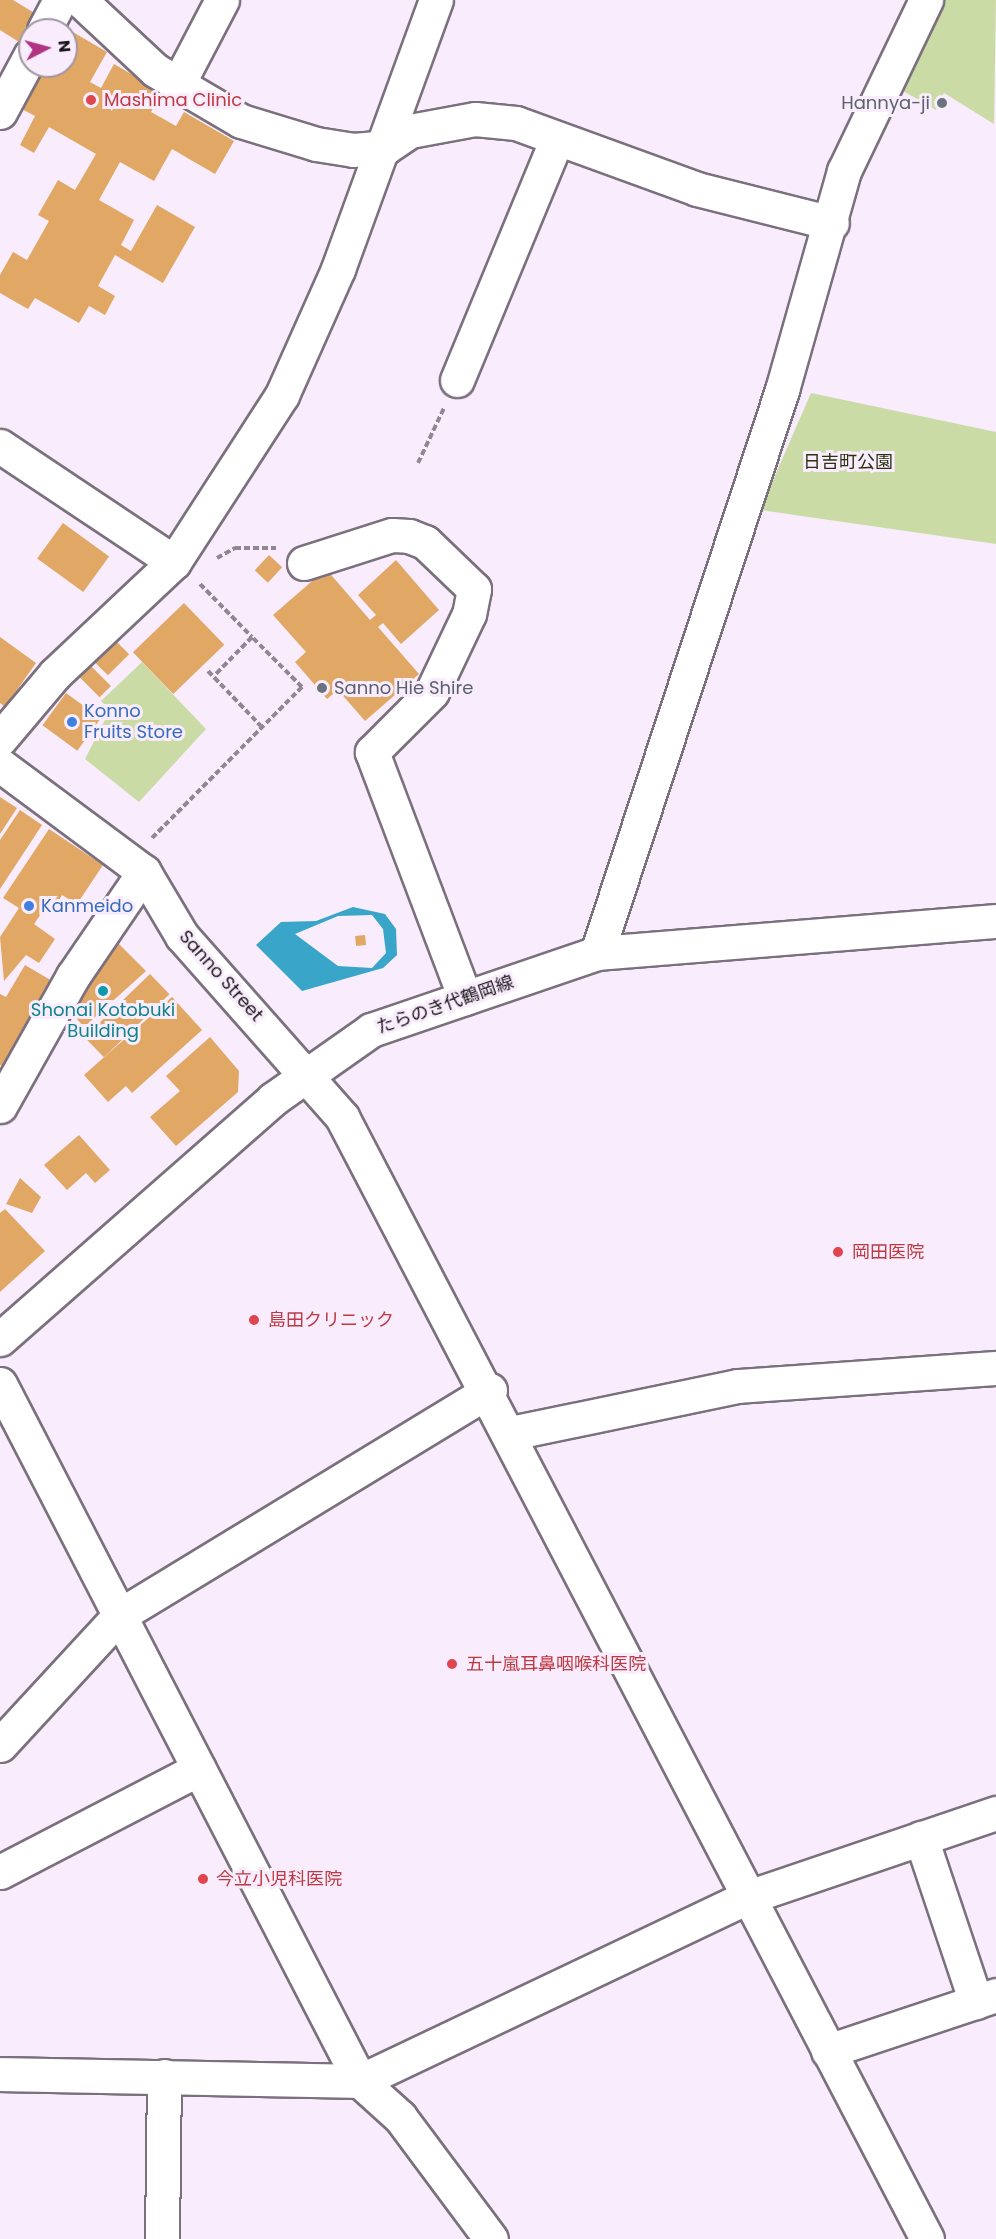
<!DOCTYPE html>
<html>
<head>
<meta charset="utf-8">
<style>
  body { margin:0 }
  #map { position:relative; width:996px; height:2239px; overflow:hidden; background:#f9ecfc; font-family:Poppins,"Noto Sans JP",sans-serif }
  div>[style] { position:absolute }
  .green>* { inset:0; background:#cbdba5 }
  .water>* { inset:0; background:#39a5c8 }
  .building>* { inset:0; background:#e1a764; transform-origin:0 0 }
  .path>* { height:4px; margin-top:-2px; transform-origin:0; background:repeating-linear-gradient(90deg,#908792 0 6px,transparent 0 9px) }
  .roads { filter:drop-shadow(2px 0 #7b707d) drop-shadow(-2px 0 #7b707d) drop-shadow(0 2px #7b707d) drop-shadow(0 -2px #7b707d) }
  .minor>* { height:33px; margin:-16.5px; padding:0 16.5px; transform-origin:16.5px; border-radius:16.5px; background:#fff }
  .major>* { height:33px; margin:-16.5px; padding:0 16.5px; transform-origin:16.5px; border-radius:16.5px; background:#fff }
  .dots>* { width:16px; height:16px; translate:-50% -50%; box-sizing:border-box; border:3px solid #f9ecfc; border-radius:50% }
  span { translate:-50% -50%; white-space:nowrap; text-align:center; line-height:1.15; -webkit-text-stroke:6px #f9ecfc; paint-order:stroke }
  .health-label { font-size:18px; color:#be3a42 }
  .left { translate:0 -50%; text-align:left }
  .worship-label { font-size:18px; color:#5b616d }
  .right { translate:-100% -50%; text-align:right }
  .park-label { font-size:18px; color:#293210 }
  .shop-label { font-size:18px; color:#366cbe }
  .street-label { font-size:18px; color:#1a161b }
  .culture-label { font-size:18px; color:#0d838f }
  .north { position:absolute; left:18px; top:18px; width:60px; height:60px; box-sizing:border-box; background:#f9ecfc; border:2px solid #a096a2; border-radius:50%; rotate:84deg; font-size:16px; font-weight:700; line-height:24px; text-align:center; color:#1a161b }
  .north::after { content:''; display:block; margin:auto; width:21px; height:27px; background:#b13484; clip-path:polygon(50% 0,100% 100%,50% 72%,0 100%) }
</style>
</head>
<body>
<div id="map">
  <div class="green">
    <div style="clip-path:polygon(939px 0,996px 0,994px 124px,944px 93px,936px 110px,896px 87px)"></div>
    <div style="clip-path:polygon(811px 393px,996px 432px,996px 544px,760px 510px)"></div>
    <div style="clip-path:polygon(142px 662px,206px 729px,139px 802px,85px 759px,110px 710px,101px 701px)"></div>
  </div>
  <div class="water">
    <div style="clip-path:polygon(evenodd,353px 907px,385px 914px,396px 929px,397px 955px,383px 968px,302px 991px,256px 945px,281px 922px,316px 921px,353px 907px,372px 915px,383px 929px,386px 953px,372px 968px,338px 966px,295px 934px,338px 916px,372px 915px)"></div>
  </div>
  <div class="building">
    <div style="clip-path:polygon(0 0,13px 0,36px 14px,19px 42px,0 30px)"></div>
    <div style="clip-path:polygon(66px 28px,107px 52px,90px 82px,101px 88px,114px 64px,162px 92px,151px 112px,176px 126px,184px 112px,234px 141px,215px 174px,172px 149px,154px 181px,120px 162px,99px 200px,134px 220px,121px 245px,131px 251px,157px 205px,195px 227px,163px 283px,115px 255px,98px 286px,115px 296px,105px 315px,89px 306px,79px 323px,35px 298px,28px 309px,0 293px,0 275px,13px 252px,27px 260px,49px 221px,38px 215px,58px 180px,75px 190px,96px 154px,49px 127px,34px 153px,20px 145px,35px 116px,20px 108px,43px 66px,66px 66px)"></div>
    <div style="left:63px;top:523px;width:57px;height:44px;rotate:36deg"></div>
    <div style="left:269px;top:555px;width:18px;height:21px;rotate:43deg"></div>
    <div style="clip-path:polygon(396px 560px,439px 610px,401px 644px,383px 623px,378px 627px,419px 674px,365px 721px,338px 690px,327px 699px,295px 662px,306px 652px,273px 615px,326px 569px,370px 620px,376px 615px,358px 595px)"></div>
    <div style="left:184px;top:603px;width:58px;height:71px;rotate:46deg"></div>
    <div style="clip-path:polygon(0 637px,36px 663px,5px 707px,0 703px)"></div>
    <div style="left:115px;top:640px;width:20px;height:30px;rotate:45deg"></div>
    <div style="left:89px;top:664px;width:31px;height:16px;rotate:45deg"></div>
    <div style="left:66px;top:693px;width:43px;height:40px;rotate:36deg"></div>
    <div style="clip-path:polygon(0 797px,17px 808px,0 834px)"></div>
    <div style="clip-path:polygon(20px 810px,42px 825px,0 889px,0 840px)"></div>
    <div style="clip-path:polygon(49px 829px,103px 865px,77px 904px,62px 895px,57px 904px,44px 896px,39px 904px,45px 908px,34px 924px,55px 939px,39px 963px,26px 955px,4px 981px,0 937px,19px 908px,3px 898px)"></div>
    <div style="left:365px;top:935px;width:10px;height:10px;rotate:84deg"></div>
    <div style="clip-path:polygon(114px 939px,146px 971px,84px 1027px,69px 1010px)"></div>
    <div style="clip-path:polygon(25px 965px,59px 985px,8px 1069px,0 1065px,0 994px,6px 997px)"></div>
    <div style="left:150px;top:974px;width:28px;height:91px;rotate:46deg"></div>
    <div style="clip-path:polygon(172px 997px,202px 1030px,132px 1093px,126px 1086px,108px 1102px,84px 1075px)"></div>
    <div style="clip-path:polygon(210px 1037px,239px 1071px,238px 1092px,176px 1146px,150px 1117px,180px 1091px,166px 1076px)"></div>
    <div style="clip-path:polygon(79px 1135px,110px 1170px,95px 1183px,86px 1173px,67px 1190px,44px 1165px)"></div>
    <div style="clip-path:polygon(20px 1178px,41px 1197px,32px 1213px,6px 1204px)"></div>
    <div style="clip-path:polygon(5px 1209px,45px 1251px,0 1292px,0 1213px)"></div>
  </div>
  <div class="path">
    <div style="left:418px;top:463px;width:61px;rotate:-64.7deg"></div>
    <div style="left:217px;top:558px;width:21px;rotate:-29deg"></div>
    <div style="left:235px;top:548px;width:41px"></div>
    <div style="left:200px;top:584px;width:74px;rotate:45.5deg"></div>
    <div style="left:208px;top:671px;width:76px;rotate:46.1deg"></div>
    <div style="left:152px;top:838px;width:213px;rotate:-45.2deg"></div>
    <div style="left:302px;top:687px;width:71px;rotate:-135deg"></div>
    <div style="left:252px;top:637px;width:54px;rotate:134.3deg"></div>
  </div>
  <div class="roads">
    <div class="minor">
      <div style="left:80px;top:0;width:103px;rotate:43deg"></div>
      <div style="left:155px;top:70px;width:27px;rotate:31deg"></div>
      <div style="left:178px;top:84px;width:73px;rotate:30.4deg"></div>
      <div style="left:241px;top:121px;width:78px;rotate:17deg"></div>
      <div style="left:316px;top:144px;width:37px;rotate:9deg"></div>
      <div style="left:353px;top:150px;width:33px;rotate:-5deg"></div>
      <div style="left:386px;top:147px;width:29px;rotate:-34deg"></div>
      <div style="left:410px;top:131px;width:66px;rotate:-10.5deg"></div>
      <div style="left:475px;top:119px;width:41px;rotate:5.6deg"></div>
      <div style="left:516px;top:123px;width:193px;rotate:20deg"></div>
      <div style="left:697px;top:189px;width:139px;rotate:14.1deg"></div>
      <div style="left:44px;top:30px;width:34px;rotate:-62deg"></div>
      <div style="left:178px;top:84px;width:95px;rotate:-62.4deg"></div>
      <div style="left:0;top:112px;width:64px;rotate:-61.8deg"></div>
      <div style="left:457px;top:380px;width:261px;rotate:-67.5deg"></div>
      <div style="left:0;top:446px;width:209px;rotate:33.7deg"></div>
      <div style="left:304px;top:563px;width:92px;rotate:-17.7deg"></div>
      <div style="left:392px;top:535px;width:17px;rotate:3deg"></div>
      <div style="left:409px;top:536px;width:17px;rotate:21deg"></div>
      <div style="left:425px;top:542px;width:68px;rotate:43.8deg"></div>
      <div style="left:474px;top:589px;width:25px;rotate:101deg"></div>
      <div style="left:469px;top:614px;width:86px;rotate:115.4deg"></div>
      <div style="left:432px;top:692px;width:85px;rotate:135deg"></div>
      <div style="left:372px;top:752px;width:263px;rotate:69.3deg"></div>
      <div style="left:0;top:739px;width:85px;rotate:-49.8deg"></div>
      <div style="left:55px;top:674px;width:163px;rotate:-43.3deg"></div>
      <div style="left:174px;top:562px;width:199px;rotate:-57.1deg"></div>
      <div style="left:282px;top:395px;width:138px;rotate:-66deg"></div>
      <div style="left:338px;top:269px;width:286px;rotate:-70deg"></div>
      <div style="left:0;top:765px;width:179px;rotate:36.6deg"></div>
      <div style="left:144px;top:872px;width:74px;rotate:59.3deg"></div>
      <div style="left:182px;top:936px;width:242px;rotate:48.5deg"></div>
      <div style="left:342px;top:1117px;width:1265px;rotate:62.46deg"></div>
      <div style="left:597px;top:953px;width:593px;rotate:-71.81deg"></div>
      <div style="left:782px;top:390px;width:228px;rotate:-74.2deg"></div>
      <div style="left:844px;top:171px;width:190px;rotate:-64.4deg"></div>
      <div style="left:0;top:1106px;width:149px;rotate:-60.7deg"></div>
      <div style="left:73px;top:976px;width:126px;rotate:-55.7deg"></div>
      <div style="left:0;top:1384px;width:784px;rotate:62.68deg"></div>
      <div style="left:360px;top:2081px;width:54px;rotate:42deg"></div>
      <div style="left:400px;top:2117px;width:152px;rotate:53.3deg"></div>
      <div style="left:511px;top:1433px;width:232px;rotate:-11.7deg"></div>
      <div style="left:738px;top:1386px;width:259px;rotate:-4deg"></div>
      <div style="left:0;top:1745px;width:177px;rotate:-47.3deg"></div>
      <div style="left:120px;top:1615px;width:433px;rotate:-31.3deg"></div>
      <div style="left:921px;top:1838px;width:173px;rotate:71.5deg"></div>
      <div style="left:0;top:1872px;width:224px;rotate:-27.4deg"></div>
      <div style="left:828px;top:2051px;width:177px;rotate:-18.4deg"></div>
      <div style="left:0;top:2074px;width:360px;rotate:1.1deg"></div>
      <div style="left:360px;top:2081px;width:429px;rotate:-25.4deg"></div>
      <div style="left:748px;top:1897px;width:262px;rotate:-18.7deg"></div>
      <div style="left:162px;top:2239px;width:163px;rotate:-89.3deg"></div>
    </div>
    <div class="major">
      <div style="left:0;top:1339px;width:363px;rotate:-41.3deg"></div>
      <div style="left:273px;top:1099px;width:120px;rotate:-35.1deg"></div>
      <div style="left:371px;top:1030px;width:239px;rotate:-18.8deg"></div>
      <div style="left:597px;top:953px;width:400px;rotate:-4.6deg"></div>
    </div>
  </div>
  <div class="dots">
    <div style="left:91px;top:100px;background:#e0444e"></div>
    <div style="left:942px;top:103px;background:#6b7280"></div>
    <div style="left:322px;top:688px;background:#6b7280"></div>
    <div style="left:72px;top:722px;background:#3f7fe0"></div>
    <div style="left:29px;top:906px;background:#3f7fe0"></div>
    <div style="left:103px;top:991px;background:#0f9aa8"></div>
    <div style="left:838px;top:1252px;background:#e0444e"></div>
    <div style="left:254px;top:1320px;background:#e0444e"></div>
    <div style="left:452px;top:1664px;background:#e0444e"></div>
    <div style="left:203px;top:1879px;background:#e0444e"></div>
  </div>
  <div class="health-label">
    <span class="left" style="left:104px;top:100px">Mashima Clinic</span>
    <span class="left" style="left:852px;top:1252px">岡田医院</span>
    <span class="left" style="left:268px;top:1320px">島田クリニック</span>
    <span class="left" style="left:466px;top:1664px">五十嵐耳鼻咽喉科医院</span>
    <span class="left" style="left:216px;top:1879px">今立小児科医院</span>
  </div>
  <div class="worship-label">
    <span class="right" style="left:930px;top:103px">Hannya-ji</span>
    <span class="left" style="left:334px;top:688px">Sanno Hie Shire</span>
  </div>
  <div class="park-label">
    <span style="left:848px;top:462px">日吉町公園</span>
  </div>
  <div class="shop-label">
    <span class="left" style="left:84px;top:722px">Konno<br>Fruits Store</span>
    <span class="left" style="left:41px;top:906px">Kanmeido</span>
  </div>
  <div class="street-label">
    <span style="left:221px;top:976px;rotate:48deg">Sanno Street</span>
    <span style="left:445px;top:1005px;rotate:-19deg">たらのき代鶴岡線</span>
  </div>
  <div class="culture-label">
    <span style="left:103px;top:1021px">Shonai Kotobuki<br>Building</span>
  </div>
  <div class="north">N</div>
</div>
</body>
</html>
